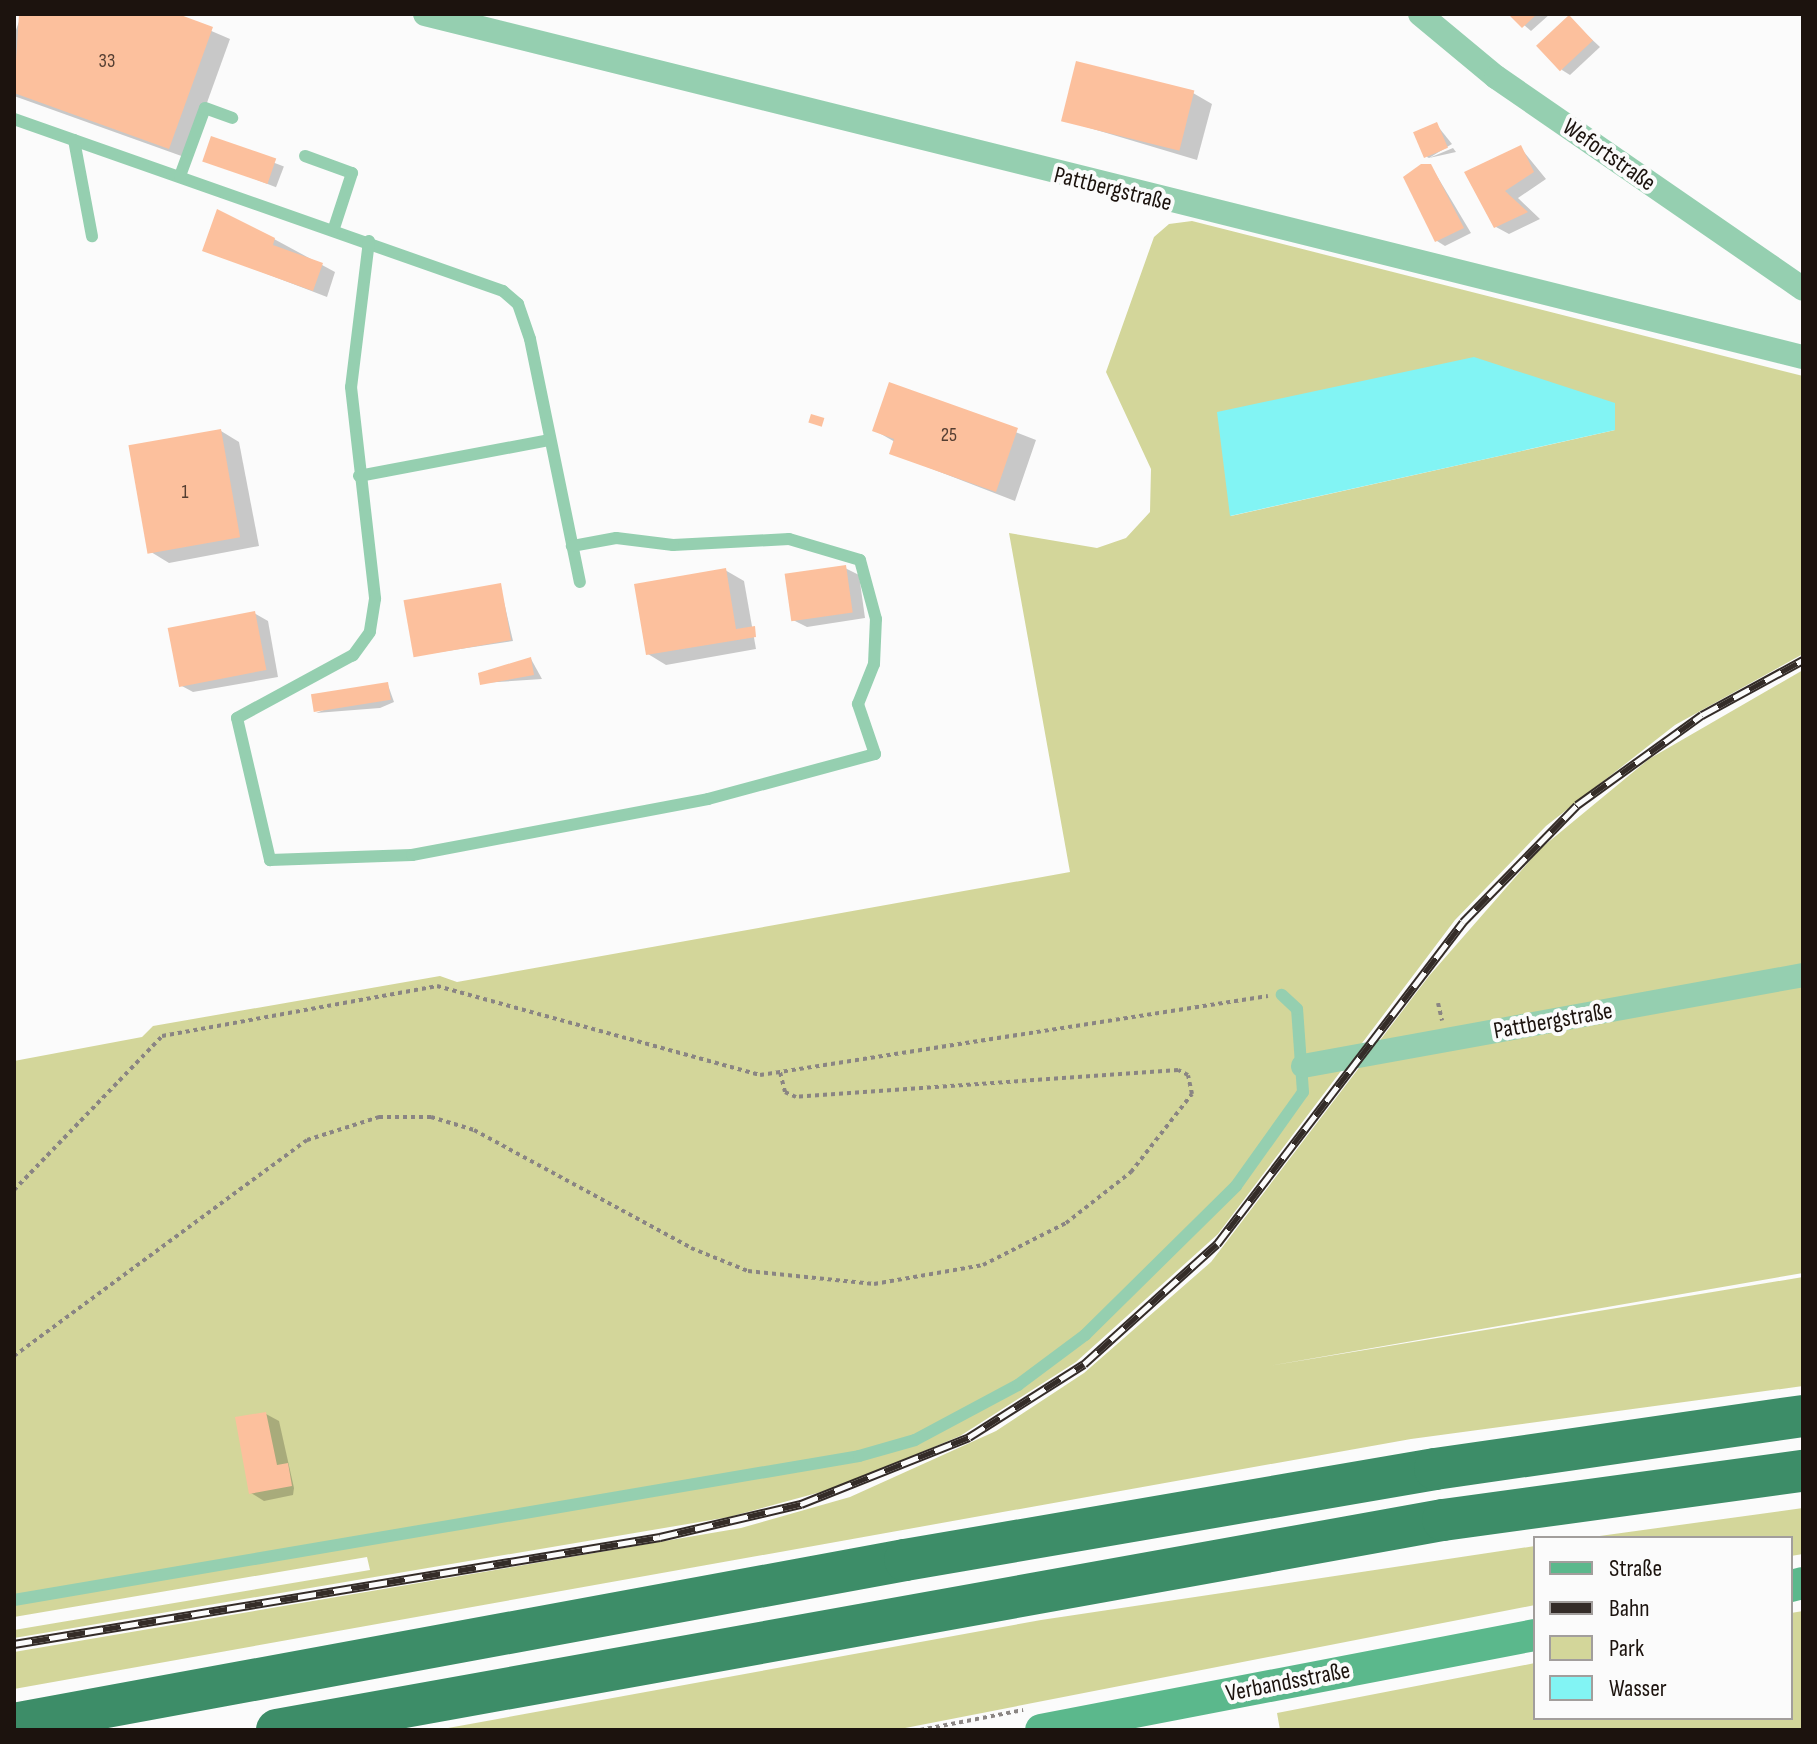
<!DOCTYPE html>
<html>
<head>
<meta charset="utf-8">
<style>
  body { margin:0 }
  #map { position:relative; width:1817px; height:1744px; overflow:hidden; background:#fbfbfb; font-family:"Sofia Sans Condensed",sans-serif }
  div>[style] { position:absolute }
  .green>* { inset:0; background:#d3d69a }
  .water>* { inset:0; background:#82f4f4 }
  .shadow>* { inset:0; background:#0003; transform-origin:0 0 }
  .building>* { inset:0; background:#fcc09d; transform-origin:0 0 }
  .path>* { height:4px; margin-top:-2px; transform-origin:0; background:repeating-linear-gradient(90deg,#8a8583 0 4px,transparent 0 8px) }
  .service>* { height:12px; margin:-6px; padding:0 6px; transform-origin:6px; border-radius:6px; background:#95cfb0 }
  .minor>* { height:24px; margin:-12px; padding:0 12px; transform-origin:12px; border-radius:12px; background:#95cfb0 }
  .secondary>* { height:32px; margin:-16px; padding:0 16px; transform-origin:16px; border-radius:16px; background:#5bb88c }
  .motorway>* { height:42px; margin:-21px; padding:0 21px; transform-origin:21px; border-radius:21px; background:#3d8d68 }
  .rail>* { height:9px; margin-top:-4.5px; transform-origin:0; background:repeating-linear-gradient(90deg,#fbfbfb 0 18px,#342c28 0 36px); box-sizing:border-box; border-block:2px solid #342c28 }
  span { translate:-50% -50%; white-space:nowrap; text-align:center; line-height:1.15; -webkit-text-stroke:8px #fbfbfb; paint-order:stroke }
  .number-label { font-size:20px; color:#543e32 }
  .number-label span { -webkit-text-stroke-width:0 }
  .street-label { font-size:24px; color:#1c130e }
  .frame { position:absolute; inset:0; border:16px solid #1c130e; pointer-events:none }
  .legend { position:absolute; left:1533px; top:1536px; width:260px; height:184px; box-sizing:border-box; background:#fbfbfb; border:2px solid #a29e9c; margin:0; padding:10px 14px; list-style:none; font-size:24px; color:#1c130e }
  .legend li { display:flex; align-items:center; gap:16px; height:40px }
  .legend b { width:40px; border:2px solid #a29e9c }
</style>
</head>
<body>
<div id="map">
  <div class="green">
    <div style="clip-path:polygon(evenodd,1192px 221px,1803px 376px,1803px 654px,1675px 725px,1546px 826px,1455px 920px,1218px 1234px,1076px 1362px,960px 1436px,839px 1487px,729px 1517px,14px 1638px,14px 1630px,370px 1570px,367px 1557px,14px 1617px,14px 1061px,142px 1037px,153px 1026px,216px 1015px,440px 976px,457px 982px,1070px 872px,1009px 533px,1097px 548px,1126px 538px,1150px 512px,1151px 469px,1106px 372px,1154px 237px,1169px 224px,1192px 221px,1218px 412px,1615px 430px,1231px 516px,1218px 412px)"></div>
    <div style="clip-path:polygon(1803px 670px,1803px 1273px,1269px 1366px,1803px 1277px,1803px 1386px,1411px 1439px,14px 1689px,14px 1652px,741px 1528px,850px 1497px,996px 1431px,1084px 1373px,1211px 1262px,1429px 976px,1540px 849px,1649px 759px)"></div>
    <div style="clip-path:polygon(1803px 1508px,1803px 1554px,1791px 1556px,1791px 1538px,1585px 1538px)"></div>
    <div style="clip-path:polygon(1535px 1546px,1535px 1605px,895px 1730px,437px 1730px,1041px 1620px)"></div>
    <div style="clip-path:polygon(1803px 1611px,1803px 1730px,1280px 1730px,1277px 1713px,1535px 1663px,1535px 1718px,1791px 1718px,1791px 1613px)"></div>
  </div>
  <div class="water">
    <div style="clip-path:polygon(1474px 357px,1615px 403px,1615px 430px,1230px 516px,1217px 412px)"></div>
  </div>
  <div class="shadow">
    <div style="clip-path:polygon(22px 14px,172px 14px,230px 39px,187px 158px,14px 96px,14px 35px)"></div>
    <div style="clip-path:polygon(1511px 14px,1550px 14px,1531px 31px)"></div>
    <div style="clip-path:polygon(1569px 18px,1600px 47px,1570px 75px,1562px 70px)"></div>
    <div style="clip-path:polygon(1193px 93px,1212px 104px,1197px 160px,1063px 120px)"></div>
    <div style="clip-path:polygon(1436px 124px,1452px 144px,1429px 158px,1427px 157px)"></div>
    <div style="left:212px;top:139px;width:77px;height:22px;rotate:21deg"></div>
    <div style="clip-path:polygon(1520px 147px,1546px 179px,1518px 198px,1540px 219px,1509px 234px,1496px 227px,1467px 173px)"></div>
    <div style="clip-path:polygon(1453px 148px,1456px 152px,1429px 158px)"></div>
    <div style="clip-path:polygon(1431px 166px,1471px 233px,1445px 246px,1437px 241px)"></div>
    <div style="clip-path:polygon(274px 239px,335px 272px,327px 297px,204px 250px)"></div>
    <div style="clip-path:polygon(891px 384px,1036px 440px,1015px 501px,891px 453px,895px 442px,874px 430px)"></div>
    <div style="clip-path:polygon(221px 431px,239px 442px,259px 546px,169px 563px,151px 552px)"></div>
    <div style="clip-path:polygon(845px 568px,859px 575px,865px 618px,807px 627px,793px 620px)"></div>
    <div style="clip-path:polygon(725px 570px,744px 581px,756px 649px,666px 665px,648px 654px)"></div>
    <div style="clip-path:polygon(500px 585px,513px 641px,414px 656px)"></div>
    <div style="clip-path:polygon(254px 613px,268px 621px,278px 677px,193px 692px,180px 685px)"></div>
    <div style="clip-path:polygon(531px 659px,542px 679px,482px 683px)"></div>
    <div style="clip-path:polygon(388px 685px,394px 702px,380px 708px,316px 713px)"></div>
    <div style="clip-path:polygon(266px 1414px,279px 1421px,294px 1488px,293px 1495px,264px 1501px,251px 1493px)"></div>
  </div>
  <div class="building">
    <div style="clip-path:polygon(19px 14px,178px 14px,213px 27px,169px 149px,14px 93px)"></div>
    <div style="clip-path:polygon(1508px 14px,1537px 14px,1522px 28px)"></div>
    <div style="left:1569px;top:15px;width:35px;height:45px;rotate:47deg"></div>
    <div style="left:1076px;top:61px;width:122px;height:62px;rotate:14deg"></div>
    <div style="left:1437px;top:122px;width:28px;height:26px;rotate:67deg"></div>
    <div style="left:211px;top:136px;width:69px;height:27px;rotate:19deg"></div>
    <div style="clip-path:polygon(1521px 145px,1534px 172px,1505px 191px,1528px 212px,1494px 228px,1464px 172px)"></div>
    <div style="clip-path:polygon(1421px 164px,1431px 164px,1464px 228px,1435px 242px,1403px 177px)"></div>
    <div style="clip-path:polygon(217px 209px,275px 238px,273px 245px,323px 263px,313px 291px,202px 251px)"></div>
    <div style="clip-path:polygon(889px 382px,1018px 428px,996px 492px,889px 454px,894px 439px,872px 431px)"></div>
    <div style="left:811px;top:414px;width:14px;height:9px;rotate:17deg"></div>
    <div style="left:221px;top:429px;width:110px;height:94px;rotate:80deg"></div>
    <div style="left:846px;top:565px;width:48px;height:62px;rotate:82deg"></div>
    <div style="clip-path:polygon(726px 568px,736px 629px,755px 626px,756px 637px,646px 655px,634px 584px)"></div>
    <div style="left:501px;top:583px;width:58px;height:99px;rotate:80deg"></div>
    <div style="left:255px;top:611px;width:60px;height:89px;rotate:79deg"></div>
    <div style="clip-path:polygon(531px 657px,534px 675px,480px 685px,478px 673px)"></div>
    <div style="left:388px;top:682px;width:18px;height:78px;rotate:81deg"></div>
    <div style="clip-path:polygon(266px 1412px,277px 1465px,288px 1463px,292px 1486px,249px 1494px,235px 1417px)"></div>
  </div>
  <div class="path">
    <div style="left:1438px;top:1003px;width:18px;rotate:77deg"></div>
    <div style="left:14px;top:1190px;width:214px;rotate:-46.1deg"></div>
    <div style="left:162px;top:1036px;width:280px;rotate:-10.3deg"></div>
    <div style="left:437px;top:986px;width:335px;rotate:15.4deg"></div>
    <div style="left:760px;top:1075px;width:514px;rotate:-8.84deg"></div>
    <div style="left:14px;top:1356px;width:364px;rotate:-36.4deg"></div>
    <div style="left:307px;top:1140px;width:76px;rotate:-17.7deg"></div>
    <div style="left:379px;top:1117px;width:52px"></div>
    <div style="left:431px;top:1117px;width:45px;rotate:16.8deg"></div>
    <div style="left:474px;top:1130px;width:247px;rotate:28.5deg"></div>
    <div style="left:691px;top:1248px;width:61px;rotate:22deg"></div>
    <div style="left:748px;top:1271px;width:127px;rotate:5.9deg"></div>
    <div style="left:874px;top:1284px;width:111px;rotate:-9.9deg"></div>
    <div style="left:983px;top:1265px;width:93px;rotate:-26.8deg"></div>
    <div style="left:1066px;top:1223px;width:83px;rotate:-38.1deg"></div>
    <div style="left:1131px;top:1172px;width:99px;rotate:-52deg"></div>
    <div style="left:1192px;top:1094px;width:19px;rotate:-102deg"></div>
    <div style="left:1188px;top:1075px;width:11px;rotate:-153deg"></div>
    <div style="left:1178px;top:1070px;width:383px;rotate:176deg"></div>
    <div style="left:796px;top:1097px;width:12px;rotate:-156deg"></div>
    <div style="left:785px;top:1092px;width:21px;rotate:-104deg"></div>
    <div style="left:920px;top:1730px;width:105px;rotate:-11deg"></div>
  </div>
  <div class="service">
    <div style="left:14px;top:119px;width:518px;rotate:19.38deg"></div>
    <div style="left:503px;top:291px;width:20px;rotate:41deg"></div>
    <div style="left:518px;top:304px;width:37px;rotate:71deg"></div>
    <div style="left:530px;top:339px;width:248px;rotate:78.4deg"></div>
    <div style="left:74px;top:140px;width:98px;rotate:79.4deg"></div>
    <div style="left:305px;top:156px;width:50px;rotate:19.9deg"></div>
    <div style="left:352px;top:173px;width:58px;rotate:108.1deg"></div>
    <div style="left:180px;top:176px;width:72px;rotate:-69.8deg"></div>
    <div style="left:205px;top:108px;width:29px;rotate:20deg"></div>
    <div style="left:369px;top:241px;width:147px;rotate:97deg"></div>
    <div style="left:351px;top:387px;width:213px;rotate:83.5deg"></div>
    <div style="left:375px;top:599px;width:33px;rotate:99deg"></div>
    <div style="left:370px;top:632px;width:29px;rotate:126deg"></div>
    <div style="left:353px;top:655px;width:132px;rotate:151.5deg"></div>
    <div style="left:237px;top:718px;width:146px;rotate:76.9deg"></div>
    <div style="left:270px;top:860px;width:142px;rotate:-2deg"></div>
    <div style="left:412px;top:855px;width:301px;rotate:-10.7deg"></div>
    <div style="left:708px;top:799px;width:173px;rotate:-15.1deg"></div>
    <div style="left:875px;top:754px;width:53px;rotate:-108.8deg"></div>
    <div style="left:858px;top:704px;width:43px;rotate:-68.2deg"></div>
    <div style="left:874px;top:664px;width:45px;rotate:-87.5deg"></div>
    <div style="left:876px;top:619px;width:61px;rotate:-105.2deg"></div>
    <div style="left:860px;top:560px;width:74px;rotate:-163.5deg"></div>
    <div style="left:789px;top:539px;width:116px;rotate:177deg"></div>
    <div style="left:673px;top:545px;width:57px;rotate:-173deg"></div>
    <div style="left:616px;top:538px;width:45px;rotate:169.7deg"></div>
    <div style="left:359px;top:476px;width:193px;rotate:-10.7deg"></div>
    <div style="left:14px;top:1600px;width:857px;rotate:-9.67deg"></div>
    <div style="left:859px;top:1456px;width:58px;rotate:-15.9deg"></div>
    <div style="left:915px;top:1440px;width:117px;rotate:-28.1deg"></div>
    <div style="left:1018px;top:1385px;width:84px;rotate:-36.7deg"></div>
    <div style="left:1085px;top:1335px;width:212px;rotate:-44.6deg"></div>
    <div style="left:1236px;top:1186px;width:115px;rotate:-54.5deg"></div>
    <div style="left:1303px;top:1092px;width:83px;rotate:-94.1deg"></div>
    <div style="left:1297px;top:1009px;width:21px;rotate:-137deg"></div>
  </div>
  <div class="minor">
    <div style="left:425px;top:14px;width:1420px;rotate:13.98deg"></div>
    <div style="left:1420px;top:14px;width:99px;rotate:39.7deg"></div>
    <div style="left:1496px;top:77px;width:373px;rotate:34.6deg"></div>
    <div style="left:1303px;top:1066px;width:508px;rotate:-10.31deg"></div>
  </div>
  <div class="secondary">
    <div style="left:1791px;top:1586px;width:12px;rotate:-14deg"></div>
    <div style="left:1041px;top:1730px;width:503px;rotate:-10.89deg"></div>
  </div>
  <div class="motorway">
    <div style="left:14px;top:1724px;width:906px;rotate:-10.43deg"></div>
    <div style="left:905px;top:1560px;width:538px;rotate:-9.74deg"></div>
    <div style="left:1435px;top:1469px;width:372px;rotate:-8.2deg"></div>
    <div style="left:277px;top:1730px;width:1185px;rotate:-10.21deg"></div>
    <div style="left:1443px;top:1520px;width:363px;rotate:-7.8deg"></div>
  </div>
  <div class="rail">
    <div style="left:14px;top:1644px;width:655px;rotate:-9.4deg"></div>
    <div style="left:660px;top:1537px;width:145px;rotate:-13.2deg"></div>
    <div style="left:801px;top:1504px;width:181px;rotate:-21.7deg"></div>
    <div style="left:969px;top:1437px;width:136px;rotate:-32.4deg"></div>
    <div style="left:1084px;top:1364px;width:179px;rotate:-42.1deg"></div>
    <div style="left:1217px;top:1244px;width:405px;rotate:-52.6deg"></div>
    <div style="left:1463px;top:922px;width:163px;rotate:-45.7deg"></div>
    <div style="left:1577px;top:805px;width:154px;rotate:-35.8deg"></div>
    <div style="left:1702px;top:715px;width:115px;rotate:-28.6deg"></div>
  </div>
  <div class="number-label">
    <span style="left:107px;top:61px">33</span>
    <span style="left:949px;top:435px">25</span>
    <span style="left:185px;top:492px">1</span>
  </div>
  <div class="street-label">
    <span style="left:1609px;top:155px;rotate:35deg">Wefortstraße</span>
    <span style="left:1113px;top:189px;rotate:14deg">Pattbergstraße</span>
    <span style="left:1553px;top:1021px;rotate:-10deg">Pattbergstraße</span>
    <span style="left:1288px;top:1682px;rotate:-11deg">Verbandsstraße</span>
  </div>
  <div class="frame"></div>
  <ul class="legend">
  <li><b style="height:10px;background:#5bb88c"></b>Straße</li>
  <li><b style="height:10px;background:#342c28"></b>Bahn</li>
  <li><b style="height:22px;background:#d3d69a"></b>Park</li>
  <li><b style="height:22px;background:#82f4f4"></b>Wasser</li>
  </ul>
</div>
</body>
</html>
